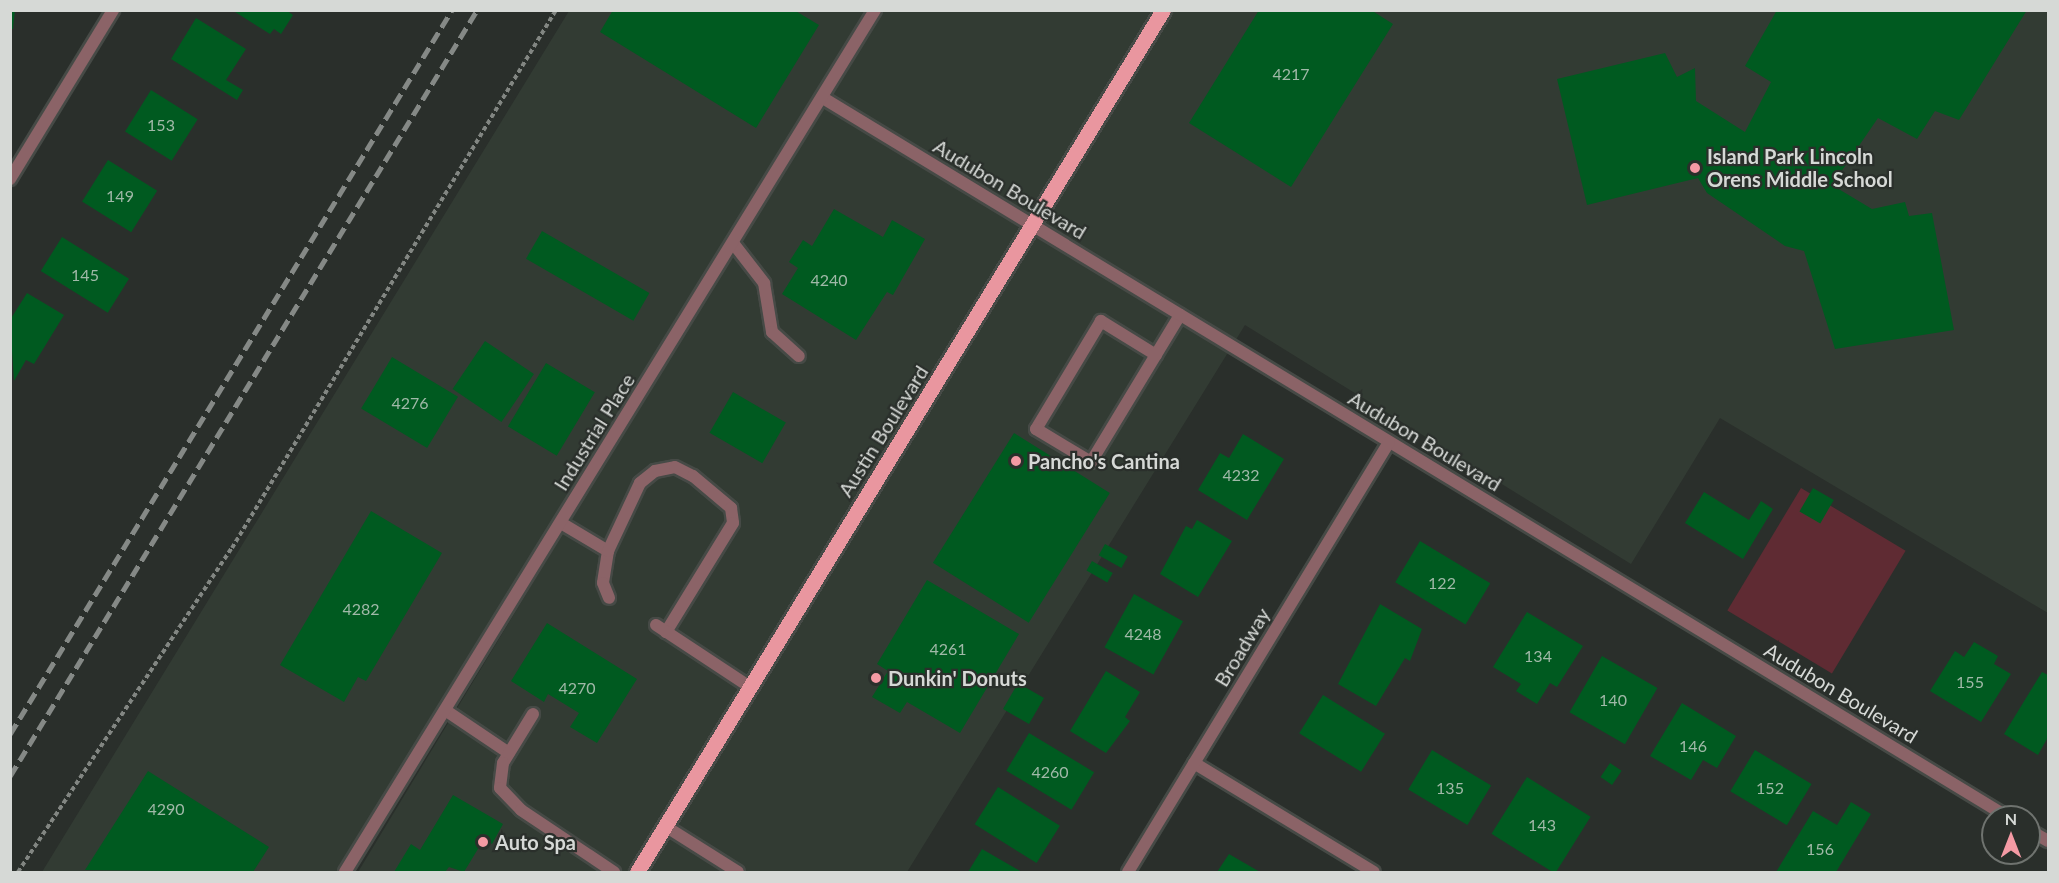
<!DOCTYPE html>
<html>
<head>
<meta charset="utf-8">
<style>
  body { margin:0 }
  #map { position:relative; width:2059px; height:883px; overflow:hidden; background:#2a2f2b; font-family:Lato,sans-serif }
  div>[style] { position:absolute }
  .built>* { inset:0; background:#323b33 }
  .green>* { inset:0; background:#5f2b33; transform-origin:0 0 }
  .building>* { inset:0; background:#005a20; transform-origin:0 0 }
  .path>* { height:4px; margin-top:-2px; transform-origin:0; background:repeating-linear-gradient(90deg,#828682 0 4.5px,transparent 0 7.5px) }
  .roads { filter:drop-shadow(2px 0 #464a46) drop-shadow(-2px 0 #464a46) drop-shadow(0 2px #464a46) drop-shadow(0 -2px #464a46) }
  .service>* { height:12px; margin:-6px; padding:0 6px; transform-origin:6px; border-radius:6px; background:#8b6367 }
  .minor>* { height:12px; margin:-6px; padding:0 6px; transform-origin:6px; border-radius:6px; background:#8b6367 }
  .primary>* { height:15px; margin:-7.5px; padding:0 7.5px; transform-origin:7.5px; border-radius:7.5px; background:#e9969f }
  .rail>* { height:4.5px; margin-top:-2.25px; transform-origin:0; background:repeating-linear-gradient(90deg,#858986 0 12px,transparent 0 18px) }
  .dots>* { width:16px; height:16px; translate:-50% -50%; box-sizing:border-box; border:3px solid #2a2f2b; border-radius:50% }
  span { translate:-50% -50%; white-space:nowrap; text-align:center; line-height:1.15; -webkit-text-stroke:4.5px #2a2f2b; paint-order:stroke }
  .number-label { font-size:16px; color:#a0b9a8 }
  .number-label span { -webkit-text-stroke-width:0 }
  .poi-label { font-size:20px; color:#d6d9d6; font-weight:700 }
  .left { translate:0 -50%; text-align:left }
  .street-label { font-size:20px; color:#d6d9d6 }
  .frame { position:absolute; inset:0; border:12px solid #d6d9d6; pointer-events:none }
  .north { position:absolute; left:1981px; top:805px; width:60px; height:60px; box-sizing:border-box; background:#2a2f2b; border:2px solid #6f736f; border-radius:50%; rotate:0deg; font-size:16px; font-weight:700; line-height:24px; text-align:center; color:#d6d9d6 }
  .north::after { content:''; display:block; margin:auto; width:21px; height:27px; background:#f49aa4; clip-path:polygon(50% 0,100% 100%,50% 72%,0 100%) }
</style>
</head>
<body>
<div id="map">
  <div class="built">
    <div style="clip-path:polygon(569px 11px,868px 11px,346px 872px,42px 872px)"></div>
    <div style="clip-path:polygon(879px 11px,2048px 11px,2048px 613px,1720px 418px,1631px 564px,1245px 325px,907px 872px,358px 872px)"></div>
  </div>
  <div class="green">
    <div style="left:1801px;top:488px;width:122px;height:143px;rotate:31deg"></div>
  </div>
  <div class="building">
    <div style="clip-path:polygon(10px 10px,15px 10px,13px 29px,10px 29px)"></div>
    <div style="clip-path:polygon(232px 10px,286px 10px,293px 15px,281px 34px,274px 29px,270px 34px)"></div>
    <div style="clip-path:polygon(613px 10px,794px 10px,819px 25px,756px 128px,600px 32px)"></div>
    <div style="clip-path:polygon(1259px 10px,1371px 10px,1393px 24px,1291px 187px,1189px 123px)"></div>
    <div style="clip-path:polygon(1777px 10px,2027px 10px,1959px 120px,1935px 111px,1917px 139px,1878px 118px,1832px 185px,1872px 209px,1905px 202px,1909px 216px,1932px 213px,1954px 330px,1835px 349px,1804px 251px,1785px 246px,1707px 193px,1698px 178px,1587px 205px,1557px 79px,1665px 53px,1677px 77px,1695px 68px,1696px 101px,1745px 132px,1771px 82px,1745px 66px)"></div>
    <div style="clip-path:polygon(196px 18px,246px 49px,226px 80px,243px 90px,237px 100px,171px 59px)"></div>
    <div style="left:151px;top:90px;width:55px;height:49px;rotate:32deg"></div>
    <div style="left:108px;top:160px;width:58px;height:49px;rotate:32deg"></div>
    <div style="clip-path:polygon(834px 209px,883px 237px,892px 220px,925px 239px,893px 295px,887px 292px,856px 340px,782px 294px,798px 268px,789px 262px,803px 240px,812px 246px)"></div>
    <div style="left:542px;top:231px;width:124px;height:32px;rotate:30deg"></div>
    <div style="left:62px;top:237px;width:79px;height:40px;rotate:32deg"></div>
    <div style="clip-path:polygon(27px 293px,64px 315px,34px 364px,26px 360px,14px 381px,10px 320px)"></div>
    <div style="left:485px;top:341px;width:59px;height:58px;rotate:34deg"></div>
    <div style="left:392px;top:357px;width:77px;height:60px;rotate:31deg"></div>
    <div style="left:546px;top:363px;width:57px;height:74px;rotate:31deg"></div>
    <div style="left:733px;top:392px;width:61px;height:47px;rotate:30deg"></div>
    <div style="left:1014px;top:433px;width:113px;height:153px;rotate:32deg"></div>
    <div style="clip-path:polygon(1243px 434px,1284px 459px,1247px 520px,1198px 490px,1220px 453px,1229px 458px)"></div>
    <div style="left:1813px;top:488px;width:24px;height:27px;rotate:30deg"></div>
    <div style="clip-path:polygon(1704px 492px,1749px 520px,1761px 501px,1773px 509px,1743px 559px,1685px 523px)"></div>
    <div style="clip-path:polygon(371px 511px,442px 553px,366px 681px,358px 677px,344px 702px,280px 665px)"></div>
    <div style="clip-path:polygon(1197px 520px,1232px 541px,1198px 597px,1160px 574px,1186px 526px,1192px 529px)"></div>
    <div style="left:1420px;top:541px;width:82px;height:48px;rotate:31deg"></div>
    <div style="left:1105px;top:544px;width:26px;height:13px;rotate:29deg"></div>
    <div style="left:1092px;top:561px;width:24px;height:11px;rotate:30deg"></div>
    <div style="clip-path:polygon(927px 580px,1019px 634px,960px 733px,907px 702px,900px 713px,872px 697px,888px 671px,877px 664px)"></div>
    <div style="left:1134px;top:594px;width:56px;height:61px;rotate:29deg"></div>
    <div style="clip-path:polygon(1380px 604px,1422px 629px,1410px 661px,1405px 658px,1376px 706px,1338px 684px)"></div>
    <div style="clip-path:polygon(1527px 612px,1583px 646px,1557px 687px,1550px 683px,1537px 704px,1516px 691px,1521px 684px,1493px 667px)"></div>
    <div style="clip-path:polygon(547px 623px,637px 679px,597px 743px,570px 727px,579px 713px,548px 694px,544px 702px,511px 681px)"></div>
    <div style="clip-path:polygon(1974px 642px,1998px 656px,1994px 664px,2011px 674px,1981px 722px,1930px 691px,1955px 651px,1964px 657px)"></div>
    <div style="left:1602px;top:656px;width:64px;height:65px;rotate:30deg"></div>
    <div style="clip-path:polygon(1106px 671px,1140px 692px,1125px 717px,1130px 721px,1106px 753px,1070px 731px)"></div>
    <div style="clip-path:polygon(2042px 672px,2048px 675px,2048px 737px,2038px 755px,2004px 734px)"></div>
    <div style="left:1018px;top:683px;width:30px;height:30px;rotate:30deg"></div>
    <div style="left:1323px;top:695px;width:73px;height:45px;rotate:32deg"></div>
    <div style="clip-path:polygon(1682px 703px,1736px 736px,1717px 768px,1703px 760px,1691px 780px,1650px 756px)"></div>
    <div style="left:1029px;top:733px;width:76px;height:44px;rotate:31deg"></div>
    <div style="left:1432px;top:750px;width:69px;height:46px;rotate:31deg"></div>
    <div style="left:1755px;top:750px;width:66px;height:48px;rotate:31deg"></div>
    <div style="left:1610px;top:763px;width:14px;height:17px;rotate:34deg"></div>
    <div style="clip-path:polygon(148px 771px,269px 847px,253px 872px,85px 870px)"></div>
    <div style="left:1527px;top:777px;width:75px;height:67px;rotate:32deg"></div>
    <div style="left:998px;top:787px;width:73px;height:44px;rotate:32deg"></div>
    <div style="clip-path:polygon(453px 795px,503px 824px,492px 844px,484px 839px,464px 872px,449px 867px,445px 872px,394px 872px,411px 844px,420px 850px)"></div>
    <div style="clip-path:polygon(1851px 802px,1871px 814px,1836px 872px,1776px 872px,1813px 811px,1837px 825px)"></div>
    <div style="clip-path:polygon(982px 849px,1022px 872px,968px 872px)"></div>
    <div style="clip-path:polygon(1229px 854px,1260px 872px,1217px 872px)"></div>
  </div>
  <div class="path">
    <div style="left:18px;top:872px;width:388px;rotate:-56.6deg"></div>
    <div style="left:232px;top:548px;width:628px;rotate:-58.94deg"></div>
  </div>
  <div class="roads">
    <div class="service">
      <div style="left:733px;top:243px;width:51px;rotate:52.2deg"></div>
      <div style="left:764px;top:283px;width:50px;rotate:80.7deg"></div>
      <div style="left:772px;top:332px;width:36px;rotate:42deg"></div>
      <div style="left:1156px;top:355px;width:65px;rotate:-148.3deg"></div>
      <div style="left:1101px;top:321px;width:126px;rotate:121deg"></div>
      <div style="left:1036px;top:429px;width:64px;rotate:31deg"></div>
      <div style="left:1091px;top:462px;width:172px;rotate:-58.8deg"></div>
      <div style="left:561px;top:523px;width:55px;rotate:30.8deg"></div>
      <div style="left:608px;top:551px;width:32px;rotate:99deg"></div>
      <div style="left:603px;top:583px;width:16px;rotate:68deg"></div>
      <div style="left:608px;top:551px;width:75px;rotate:-64.8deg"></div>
      <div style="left:640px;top:483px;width:19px;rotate:-39deg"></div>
      <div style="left:655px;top:471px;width:20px;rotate:-11deg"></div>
      <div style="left:675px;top:467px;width:20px;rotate:27deg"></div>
      <div style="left:693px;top:476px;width:50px;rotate:40.1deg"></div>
      <div style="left:731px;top:508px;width:15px;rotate:82deg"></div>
      <div style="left:733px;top:523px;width:128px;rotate:121.6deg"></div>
      <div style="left:656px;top:625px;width:113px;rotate:33.4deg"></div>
      <div style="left:445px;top:710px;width:77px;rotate:33.9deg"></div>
      <div style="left:533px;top:714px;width:57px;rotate:121.5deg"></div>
      <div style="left:503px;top:763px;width:25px;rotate:97deg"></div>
      <div style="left:500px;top:788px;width:30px;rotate:46deg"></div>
      <div style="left:521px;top:810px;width:112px;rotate:33.7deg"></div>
      <div style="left:665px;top:826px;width:86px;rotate:32.2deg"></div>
    </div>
    <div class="minor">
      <div style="left:823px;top:98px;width:1386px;rotate:31.25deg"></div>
      <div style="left:10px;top:179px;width:198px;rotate:-58.6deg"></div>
      <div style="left:1194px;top:763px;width:210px;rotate:31.2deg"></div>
      <div style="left:2029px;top:830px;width:22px;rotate:30deg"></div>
      <div style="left:345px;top:872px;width:1012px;rotate:-58.41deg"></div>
      <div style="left:1128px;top:872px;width:503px;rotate:-58.74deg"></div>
    </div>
    <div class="primary">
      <div style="left:637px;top:872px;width:1010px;rotate:-58.61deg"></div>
    </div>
  </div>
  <div class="rail">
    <div style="left:10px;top:734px;width:848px;rotate:-58.6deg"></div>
    <div style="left:10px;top:776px;width:897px;rotate:-58.63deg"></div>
  </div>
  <div class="dots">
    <div style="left:1695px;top:168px;background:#f49aa4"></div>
    <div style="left:1016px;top:461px;background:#f49aa4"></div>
    <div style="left:876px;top:678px;background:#f49aa4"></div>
    <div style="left:483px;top:842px;background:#f49aa4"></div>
  </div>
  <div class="number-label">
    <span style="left:1291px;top:74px">4217</span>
    <span style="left:161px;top:125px">153</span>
    <span style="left:120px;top:196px">149</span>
    <span style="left:85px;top:275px">145</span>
    <span style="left:829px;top:280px">4240</span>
    <span style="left:410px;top:403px">4276</span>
    <span style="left:1241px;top:475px">4232</span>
    <span style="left:1442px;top:583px">122</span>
    <span style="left:361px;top:609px">4282</span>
    <span style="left:1143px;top:634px">4248</span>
    <span style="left:948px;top:649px">4261</span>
    <span style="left:1538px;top:656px">134</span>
    <span style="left:1970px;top:682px">155</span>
    <span style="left:577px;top:688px">4270</span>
    <span style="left:1613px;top:700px">140</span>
    <span style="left:1693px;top:746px">146</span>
    <span style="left:1050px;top:772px">4260</span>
    <span style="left:1450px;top:788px">135</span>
    <span style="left:1770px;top:788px">152</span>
    <span style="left:166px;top:809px">4290</span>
    <span style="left:1542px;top:825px">143</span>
    <span style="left:1820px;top:849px">156</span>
  </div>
  <div class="poi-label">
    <span class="left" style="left:1707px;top:168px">Island Park Lincoln<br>Orens Middle School</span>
    <span class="left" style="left:1028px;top:461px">Pancho's Cantina</span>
    <span class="left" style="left:888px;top:678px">Dunkin' Donuts</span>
    <span class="left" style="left:495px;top:842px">Auto Spa</span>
  </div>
  <div class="street-label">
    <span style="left:1010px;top:189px;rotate:31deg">Audubon Boulevard</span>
    <span style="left:883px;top:431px;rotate:-58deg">Austin Boulevard</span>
    <span style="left:594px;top:432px;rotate:-58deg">Industrial Place</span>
    <span style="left:1425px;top:441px;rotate:31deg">Audubon Boulevard</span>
    <span style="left:1242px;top:647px;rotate:-59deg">Broadway</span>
    <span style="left:1841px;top:693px;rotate:31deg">Audubon Boulevard</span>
  </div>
  <div class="frame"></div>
  <div class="north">N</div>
</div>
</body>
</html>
